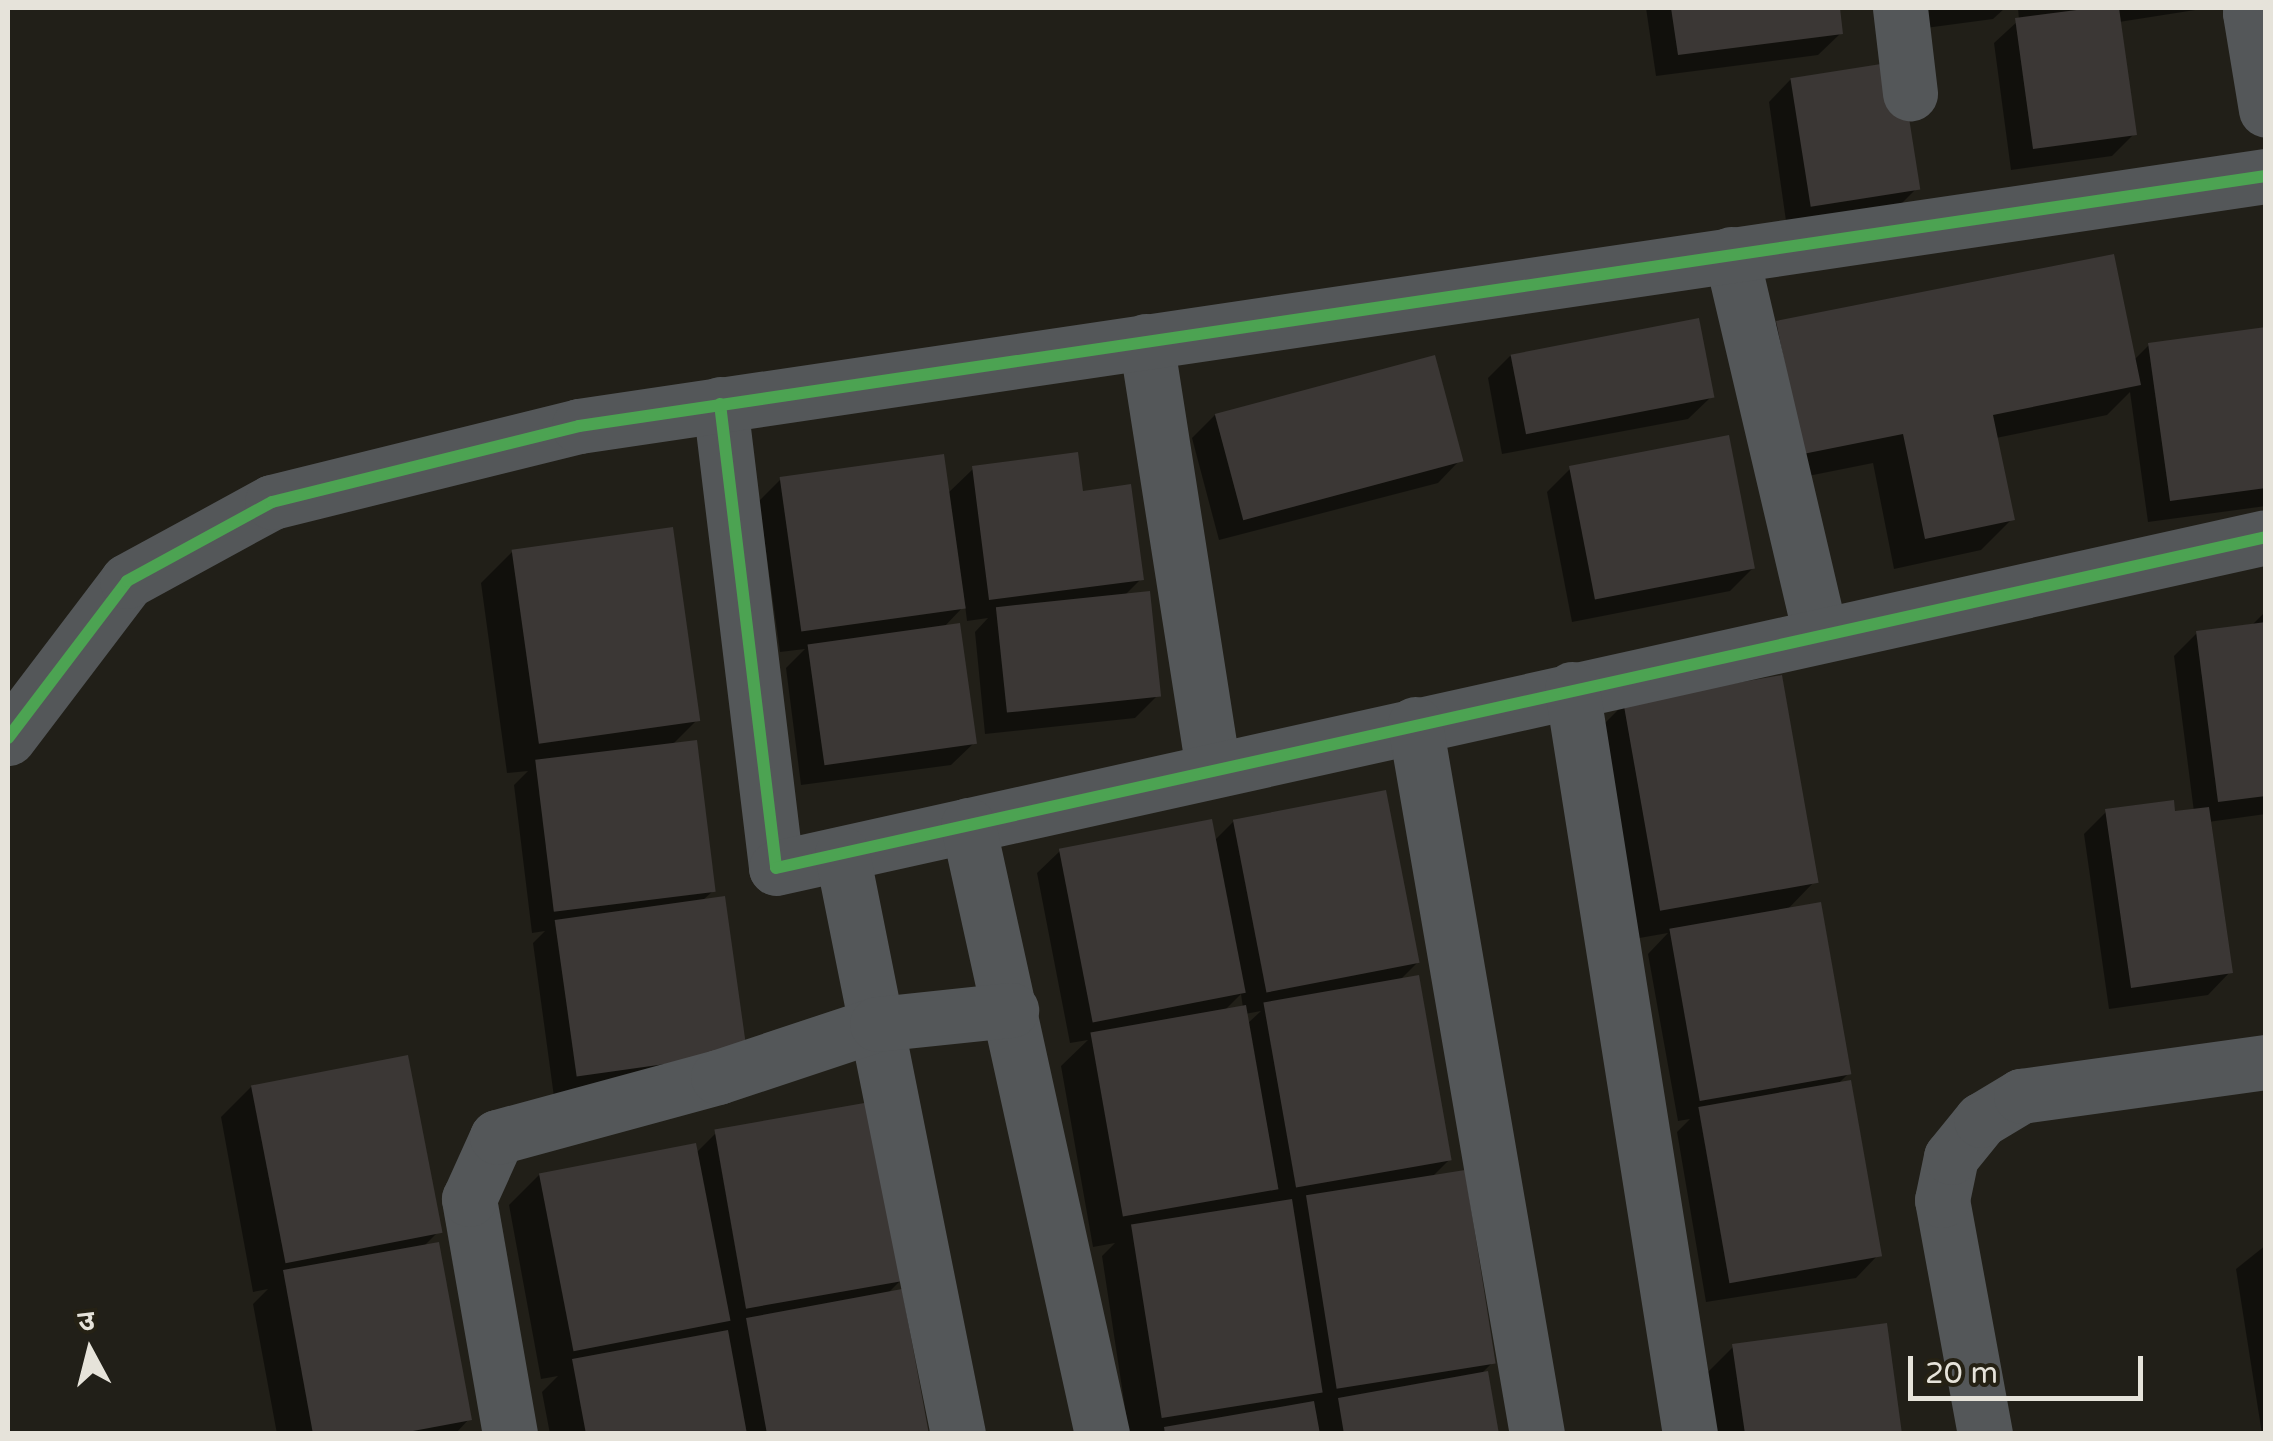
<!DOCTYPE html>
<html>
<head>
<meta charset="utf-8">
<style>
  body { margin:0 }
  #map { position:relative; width:2273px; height:1441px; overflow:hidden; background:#211f18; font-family:"Varela Round","Noto Sans Devanagari",sans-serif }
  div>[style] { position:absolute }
  .shadow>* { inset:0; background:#0007 }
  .building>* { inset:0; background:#3b3735; transform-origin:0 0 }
  .minor>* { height:55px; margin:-27.5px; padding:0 27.5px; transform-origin:27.5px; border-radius:27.5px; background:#545759 }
  .cycleway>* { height:12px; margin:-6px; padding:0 6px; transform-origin:6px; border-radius:6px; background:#4ca352 }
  span { translate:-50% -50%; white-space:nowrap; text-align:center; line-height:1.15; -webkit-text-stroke:8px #252114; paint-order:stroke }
  .frame { position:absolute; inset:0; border:10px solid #e6e3da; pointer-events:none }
  .north { position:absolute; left:40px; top:1301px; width:100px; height:100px; -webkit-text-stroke:8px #252114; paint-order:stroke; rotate:353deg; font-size:28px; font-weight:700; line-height:40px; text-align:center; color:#e6e3da }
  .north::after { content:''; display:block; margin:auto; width:35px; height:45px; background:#e6e3da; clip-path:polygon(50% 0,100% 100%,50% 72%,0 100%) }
  .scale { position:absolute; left:1908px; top:1356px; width:235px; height:45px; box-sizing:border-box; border:5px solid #e6e3da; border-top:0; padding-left:12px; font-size:30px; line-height:35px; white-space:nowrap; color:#e6e3da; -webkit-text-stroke:8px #252114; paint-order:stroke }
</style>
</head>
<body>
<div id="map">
  <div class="shadow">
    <div style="clip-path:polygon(1646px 8px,1837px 8px,1841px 33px,1818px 55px,1656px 76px)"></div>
    <div style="clip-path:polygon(1884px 8px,2005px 8px,1993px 19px,1888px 33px)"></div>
    <div style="clip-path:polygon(2018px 8px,2102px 9px,2208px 8px,2119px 22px,2134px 134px,2112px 156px,2011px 170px,1994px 43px,2019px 20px)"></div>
    <div style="clip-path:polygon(1791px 79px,1917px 188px,1894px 211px,1787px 228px,1769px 102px)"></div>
    <div style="clip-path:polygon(1777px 324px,2133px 361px,2149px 345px,2266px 330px,2266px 506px,2148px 522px,2130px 392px,2107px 415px,1996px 438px,2012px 519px,1981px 550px,1894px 569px,1873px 463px,1773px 483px,1746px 355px)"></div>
    <div style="clip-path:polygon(1511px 355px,1711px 397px,1688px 419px,1502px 454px,1488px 378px)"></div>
    <div style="clip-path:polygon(1215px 415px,1460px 460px,1438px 483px,1219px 540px,1192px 438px)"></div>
    <div style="clip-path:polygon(973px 469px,1081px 494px,1141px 579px,1124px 596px,1158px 695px,1135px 718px,985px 734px,975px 632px,988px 618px,967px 621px,965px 605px,943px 628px,974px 743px,951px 765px,801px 785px,786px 668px,805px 649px,780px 652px,759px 501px,781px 479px,947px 494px)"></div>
    <div style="clip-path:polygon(1570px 469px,1753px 568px,1730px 591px,1572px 622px,1547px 492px)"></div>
    <div style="clip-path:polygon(513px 551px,697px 720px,671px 746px,713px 891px,702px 901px,744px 1052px,554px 1097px,533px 943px,545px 931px,532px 933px,514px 785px,528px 771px,507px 773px,481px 583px)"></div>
    <div style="clip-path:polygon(2266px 611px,2266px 814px,2208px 822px,2230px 972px,2208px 995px,2109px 1009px,2084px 834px,2106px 812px,2194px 812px,2174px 656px,2197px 633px,2253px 624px)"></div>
    <div style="clip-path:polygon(1624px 704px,1814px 882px,1786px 911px,1849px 1073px,1836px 1086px,1878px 1255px,1856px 1278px,1706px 1302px,1677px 1132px,1690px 1119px,1678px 1121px,1648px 954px,1668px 933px,1628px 940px,1593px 735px)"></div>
    <div style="clip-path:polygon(evenodd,1234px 821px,1417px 963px,1398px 982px,1450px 1159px,1431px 1178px,1492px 1363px,1480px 1375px,1497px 1434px,1129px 1434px,1102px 1256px,1115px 1243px,1093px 1247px,1061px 1066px,1088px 1040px,1070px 1043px,1037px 873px,1060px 851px,1214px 841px,1234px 821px,1241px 994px,1243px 1008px,1224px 1011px,1241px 994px,1234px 821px,1261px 1011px,1247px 1024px,1245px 1014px,1261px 1011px)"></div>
    <div style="clip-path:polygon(252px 1086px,438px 1232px,422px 1248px,469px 1419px,457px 1432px,468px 1434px,277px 1434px,253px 1304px,268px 1289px,253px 1292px,221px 1117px)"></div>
    <div style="clip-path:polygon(716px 1133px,901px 1280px,886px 1295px,926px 1434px,550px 1434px,542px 1392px,558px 1376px,541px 1379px,509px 1205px,540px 1174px,696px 1153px)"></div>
    <div style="clip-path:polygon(2266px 1245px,2266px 1434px,2262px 1434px,2236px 1269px)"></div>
    <div style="clip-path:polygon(1734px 1346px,1900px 1434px,1710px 1434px,1702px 1378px)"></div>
  </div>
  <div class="building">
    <div style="clip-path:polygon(1671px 8px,1840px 8px,1843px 34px,1678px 55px)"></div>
    <div style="clip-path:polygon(2092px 8px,2119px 8px,2137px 135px,2033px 149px,2015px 18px)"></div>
    <div style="left:1900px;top:61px;width:130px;height:111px;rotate:81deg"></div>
    <div style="clip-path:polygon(2114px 254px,2141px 385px,1993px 415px,2015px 520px,1925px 539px,1903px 434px,1803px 454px,1776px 321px)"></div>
    <div style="left:1699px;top:318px;width:81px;height:192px;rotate:79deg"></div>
    <div style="clip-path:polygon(2266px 327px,2266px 488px,2170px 501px,2148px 343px)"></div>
    <div style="left:1435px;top:355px;width:110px;height:228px;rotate:75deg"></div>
    <div style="left:1729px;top:435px;width:136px;height:163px;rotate:79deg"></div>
    <div style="clip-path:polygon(1078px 452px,1083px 491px,1131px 484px,1144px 580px,989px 600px,972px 466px)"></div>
    <div style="left:944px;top:454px;width:156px;height:166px;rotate:82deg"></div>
    <div style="left:673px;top:527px;width:196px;height:163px;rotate:82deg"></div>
    <div style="left:1150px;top:591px;width:106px;height:155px;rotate:84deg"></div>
    <div style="clip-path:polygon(2266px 622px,2266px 796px,2218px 802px,2196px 631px)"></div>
    <div style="left:960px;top:623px;width:122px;height:154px;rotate:82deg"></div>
    <div style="left:1782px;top:675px;width:211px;height:161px;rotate:80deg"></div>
    <div style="left:697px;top:740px;width:153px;height:163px;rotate:83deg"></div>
    <div style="left:1386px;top:790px;width:176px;height:156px;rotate:79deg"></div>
    <div style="clip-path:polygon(2174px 800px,2175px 811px,2209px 807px,2233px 973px,2131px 988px,2105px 809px)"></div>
    <div style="left:1212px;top:819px;width:177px;height:156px;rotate:79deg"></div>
    <div style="left:725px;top:896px;width:158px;height:172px;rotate:82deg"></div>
    <div style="left:1821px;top:902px;width:175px;height:154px;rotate:80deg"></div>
    <div style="left:1419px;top:975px;width:188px;height:158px;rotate:80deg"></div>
    <div style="left:1246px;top:1005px;width:187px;height:158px;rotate:80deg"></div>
    <div style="left:408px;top:1055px;width:181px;height:160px;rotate:79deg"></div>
    <div style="left:1851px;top:1080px;width:179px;height:155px;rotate:80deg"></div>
    <div style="left:870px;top:1102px;width:182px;height:158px;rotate:80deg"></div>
    <div style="left:696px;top:1143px;width:181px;height:160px;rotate:79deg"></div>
    <div style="left:1465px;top:1170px;width:196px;height:161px;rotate:81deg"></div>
    <div style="left:1292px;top:1199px;width:196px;height:163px;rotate:81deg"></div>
    <div style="clip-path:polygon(439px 1242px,472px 1420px,397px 1434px,313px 1434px,283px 1270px)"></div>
    <div style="clip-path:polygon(902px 1289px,929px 1434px,767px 1434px,746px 1318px)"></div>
    <div style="clip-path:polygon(1887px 1323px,1902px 1434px,1745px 1434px,1732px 1344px)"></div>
    <div style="clip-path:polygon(728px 1330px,747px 1434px,586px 1434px,572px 1359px)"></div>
    <div style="clip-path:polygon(1488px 1371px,1499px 1434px,1344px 1434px,1338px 1398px)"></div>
    <div style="clip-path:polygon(1314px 1401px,1320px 1434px,1165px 1434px,1164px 1427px)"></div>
  </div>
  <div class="minor">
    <div style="left:1900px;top:8px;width:86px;rotate:83.3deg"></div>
    <div style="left:2266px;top:11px;width:16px;rotate:173deg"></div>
    <div style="left:2250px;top:13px;width:98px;rotate:80.6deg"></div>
    <div style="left:1731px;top:254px;width:388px;rotate:76.8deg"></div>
    <div style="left:1146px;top:341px;width:433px;rotate:81.1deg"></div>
    <div style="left:720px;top:404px;width:467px;rotate:83.1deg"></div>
    <div style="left:776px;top:868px;width:1526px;rotate:-12.52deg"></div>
    <div style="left:1572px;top:689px;width:754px;rotate:81deg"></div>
    <div style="left:1415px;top:724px;width:720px;rotate:80.25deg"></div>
    <div style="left:8px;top:738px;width:197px;rotate:-52.8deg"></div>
    <div style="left:127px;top:581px;width:165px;rotate:-28.6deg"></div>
    <div style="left:272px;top:502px;width:316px;rotate:-13.9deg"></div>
    <div style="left:579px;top:426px;width:1705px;rotate:-8.43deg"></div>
    <div style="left:968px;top:825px;width:624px;rotate:77.59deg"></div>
    <div style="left:842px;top:854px;width:591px;rotate:78.69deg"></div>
    <div style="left:510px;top:1434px;width:239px;rotate:-99.9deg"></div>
    <div style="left:469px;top:1199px;width:68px;rotate:-65.7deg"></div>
    <div style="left:497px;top:1137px;width:229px;rotate:-15.2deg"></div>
    <div style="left:718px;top:1077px;width:168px;rotate:-18.4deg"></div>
    <div style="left:877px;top:1024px;width:135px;rotate:-6deg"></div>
    <div style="left:1985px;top:1434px;width:238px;rotate:-100.4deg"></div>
    <div style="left:1942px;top:1200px;width:44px;rotate:-78.2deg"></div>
    <div style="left:1951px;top:1157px;width:48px;rotate:-51deg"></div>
    <div style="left:1981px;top:1120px;width:47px;rotate:-31deg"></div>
    <div style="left:2021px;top:1096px;width:247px;rotate:-7.9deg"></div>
  </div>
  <div class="cycleway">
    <div style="left:720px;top:404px;width:467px;rotate:83.1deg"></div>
    <div style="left:776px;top:868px;width:1526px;rotate:-12.52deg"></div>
    <div style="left:8px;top:738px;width:197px;rotate:-52.8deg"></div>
    <div style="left:127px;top:581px;width:165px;rotate:-28.6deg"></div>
    <div style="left:272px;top:502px;width:316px;rotate:-13.9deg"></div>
    <div style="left:579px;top:426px;width:1705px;rotate:-8.43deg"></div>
  </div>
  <div class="frame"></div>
  <div class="north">उ</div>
  <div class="scale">20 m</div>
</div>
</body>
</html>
